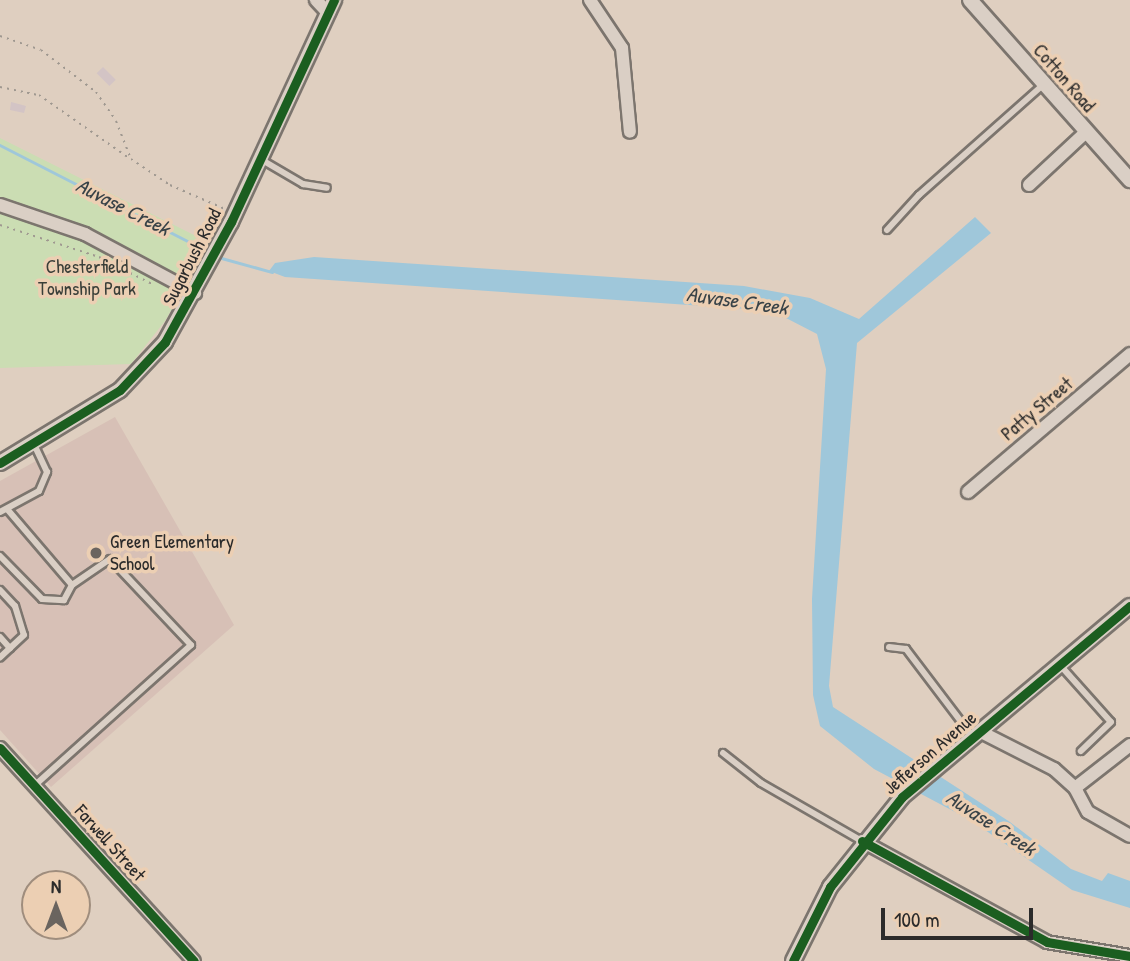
<!DOCTYPE html>
<html>
<head>
<meta charset="utf-8">
<style>
  body { margin:0 }
  #map { position:relative; width:1130px; height:961px; overflow:hidden; background:#dfcfc0; font-family:"Patrick Hand",sans-serif }
  div>[style] { position:absolute }
  .built>* { inset:0; background:#d7c0b6 }
  .green>* { inset:0; background:#cbddb3 }
  .water>* { inset:0; background:#9fc7da }
  .stream>* { height:2.5px; margin:-1.25px; padding:0 1.25px; transform-origin:1.25px; border-radius:1.25px; background:#9fc7da }
  .building>* { inset:0; background:#d3c4c5; transform-origin:0 0 }
  .path>* { height:2px; margin-top:-1px; transform-origin:0; background:repeating-linear-gradient(90deg,#9f9890 0 2px,transparent 0 7px) }
  .roads { filter:drop-shadow(2px 0 #7c756e) drop-shadow(-2px 0 #7c756e) drop-shadow(0 2px #7c756e) drop-shadow(0 -2px #7c756e) }
  .service>* { height:6px; margin:-3px; padding:0 3px; transform-origin:3px; border-radius:3px; background:#dacfc5 }
  .minor>* { height:12px; margin:-6px; padding:0 6px; transform-origin:6px; border-radius:6px; background:#dacfc5 }
  .tertiary>* { height:14px; margin:-7px; padding:0 7px; transform-origin:7px; border-radius:7px; background:#dacfc5 }
  .cycleway>* { height:9px; margin:-4.5px; padding:0 4.5px; transform-origin:4.5px; border-radius:4.5px; background:#1b5e20 }
  .dots>* { width:19px; height:19px; translate:-50% -50%; box-sizing:border-box; border:4px solid #eccfb3; border-radius:50% }
  span { translate:-50% -50%; white-space:nowrap; text-align:center; line-height:1.15; -webkit-text-stroke:7px #eccfb3; paint-order:stroke }
  .street-label { font-size:19px; color:#2b2b2b }
  .park-label { font-size:19px; color:#393e38 }
  .poi-label { font-size:19px; color:#2b2b2b }
  .left { translate:0 -50%; text-align:left }
  .water-label { font-size:21px; color:#384247; font-style:italic }
  .north { position:absolute; left:21px; top:870px; width:70px; height:70px; box-sizing:border-box; background:#eccfb3; border:2px solid #9f8d7d; border-radius:50%; rotate:0deg; font-size:19px; font-weight:700; line-height:28px; text-align:center; color:#2b2b2b }
  .north::after { content:''; display:block; margin:auto; width:24px; height:32px; background:#6a645f; clip-path:polygon(50% 0,100% 100%,50% 72%,0 100%) }
  .scale { position:absolute; left:881px; top:908px; width:152px; height:32px; box-sizing:border-box; border:4px solid #2b2b2b; border-top:0; padding-left:9px; font-size:21px; line-height:24px; white-space:nowrap; color:#2b2b2b; -webkit-text-stroke:5px #eccfb3; paint-order:stroke }
</style>
</head>
<body>
<div id="map">
  <div class="built">
    <div style="clip-path:polygon(115px 417px,234px 625px,51px 787px,0 730px,0 481px)"></div>
  </div>
  <div class="green">
    <div style="clip-path:polygon(0 138px,210px 243px,165px 321px,131px 364px,0 368px)"></div>
  </div>
  <div class="water">
    <div style="clip-path:polygon(975px 217px,991px 233px,857px 343px,829px 686px,833px 707px,1010px 822px,1071px 869px,1102px 881px,1108px 873px,1130px 881px,1130px 908px,1072px 890px,972px 821px,874px 769px,820px 726px,813px 695px,812px 599px,826px 369px,817px 334px,786px 318px,747px 309px,285px 277px,269px 271px,275px 263px,314px 257px,744px 286px,810px 298px,859px 319px)"></div>
  </div>
  <div class="stream">
    <div style="left:0;top:145px;width:235px;rotate:27.1deg"></div>
    <div style="left:218px;top:257px;width:56px;rotate:15.5deg"></div>
  </div>
  <div class="building">
    <div style="left:103px;top:67px;width:18px;height:9px;rotate:45deg"></div>
    <div style="clip-path:polygon(11px 102px,26px 106px,24px 113px,10px 110px)"></div>
  </div>
  <div class="path">
    <div style="left:0;top:36px;width:43px;rotate:18.9deg"></div>
    <div style="left:41px;top:50px;width:69px;rotate:37.4deg"></div>
    <div style="left:96px;top:92px;width:35px;rotate:55deg"></div>
    <div style="left:116px;top:121px;width:41px;rotate:68.5deg"></div>
    <div style="left:131px;top:159px;width:47px;rotate:33.7deg"></div>
    <div style="left:170px;top:185px;width:60px;rotate:23.6deg"></div>
    <div style="left:0;top:87px;width:40px;rotate:12deg"></div>
    <div style="left:39px;top:95px;width:110px;rotate:35deg"></div>
    <div style="left:0;top:225px;width:104px;rotate:17.9deg"></div>
    <div style="left:99px;top:257px;width:62px;rotate:27deg"></div>
  </div>
  <div class="roads">
    <div class="service">
      <div style="left:262px;top:160px;width:48px;rotate:30.3deg"></div>
      <div style="left:303px;top:184px;width:24px;rotate:9deg"></div>
      <div style="left:887px;top:230px;width:47px;rotate:-47.6deg"></div>
      <div style="left:919px;top:195px;width:167px;rotate:-41.6deg"></div>
      <div style="left:0;top:512px;width:44px;rotate:-28.3deg"></div>
      <div style="left:39px;top:491px;width:21px;rotate:-67deg"></div>
      <div style="left:47px;top:472px;width:31px;rotate:-115deg"></div>
      <div style="left:0;top:556px;width:60px;rotate:45.7deg"></div>
      <div style="left:42px;top:599px;width:22px;rotate:3deg"></div>
      <div style="left:64px;top:600px;width:17px;rotate:-62deg"></div>
      <div style="left:72px;top:585px;width:100px;rotate:-130.5deg"></div>
      <div style="left:0;top:590px;width:22px;rotate:47deg"></div>
      <div style="left:15px;top:606px;width:30px;rotate:73deg"></div>
      <div style="left:24px;top:635px;width:33px;rotate:137deg"></div>
      <div style="left:0;top:637px;width:15px;rotate:48deg"></div>
      <div style="left:889px;top:647px;width:17px;rotate:7deg"></div>
      <div style="left:906px;top:649px;width:109px;rotate:52.8deg"></div>
      <div style="left:1060px;top:665px;width:76px;rotate:48.2deg"></div>
      <div style="left:1111px;top:722px;width:42px;rotate:136deg"></div>
      <div style="left:723px;top:753px;width:48px;rotate:38.3deg"></div>
      <div style="left:761px;top:783px;width:116px;rotate:29.9deg"></div>
      <div style="left:34px;top:786px;width:211px;rotate:-41.9deg"></div>
      <div style="left:191px;top:645px;width:118px;rotate:-133.3deg"></div>
      <div style="left:110px;top:559px;width:46px;rotate:145.6deg"></div>
    </div>
    <div class="minor">
      <div style="left:316px;top:0;width:18px;rotate:47deg"></div>
      <div style="left:590px;top:0;width:58px;rotate:56.3deg"></div>
      <div style="left:622px;top:48px;width:84px;rotate:84.6deg"></div>
      <div style="left:1029px;top:185px;width:78px;rotate:-42.9deg"></div>
      <div style="left:0;top:205px;width:90px;rotate:18.8deg"></div>
      <div style="left:85px;top:234px;width:125px;rotate:28.2deg"></div>
      <div style="left:968px;top:492px;width:213px;rotate:-40.4deg"></div>
      <div style="left:981px;top:732px;width:82px;rotate:26.9deg"></div>
      <div style="left:1054px;top:769px;width:28px;rotate:42deg"></div>
      <div style="left:1075px;top:788px;width:27px;rotate:62deg"></div>
      <div style="left:1088px;top:812px;width:48px;rotate:29.7deg"></div>
      <div style="left:0;top:748px;width:288px;rotate:47.7deg"></div>
      <div style="left:1075px;top:788px;width:70px;rotate:-38deg"></div>
      <div style="left:862px;top:841px;width:211px;rotate:28.6deg"></div>
      <div style="left:1047px;top:942px;width:84px;rotate:9.6deg"></div>
    </div>
    <div class="tertiary">
      <div style="left:970px;top:0;width:241px;rotate:48.4deg"></div>
      <div style="left:0;top:463px;width:140px;rotate:-31.3deg"></div>
      <div style="left:120px;top:390px;width:66px;rotate:-46.8deg"></div>
      <div style="left:165px;top:342px;width:137px;rotate:-61.2deg"></div>
      <div style="left:231px;top:222px;width:245px;rotate:-65.1deg"></div>
      <div style="left:793px;top:961px;width:83px;rotate:-63.4deg"></div>
      <div style="left:830px;top:887px;width:115px;rotate:-51.3deg"></div>
      <div style="left:902px;top:797px;width:297px;rotate:-40deg"></div>
    </div>
  </div>
  <div class="cycleway">
    <div style="left:0;top:463px;width:140px;rotate:-31.3deg"></div>
    <div style="left:120px;top:390px;width:66px;rotate:-46.8deg"></div>
    <div style="left:165px;top:342px;width:137px;rotate:-61.2deg"></div>
    <div style="left:231px;top:222px;width:245px;rotate:-65.1deg"></div>
    <div style="left:0;top:748px;width:288px;rotate:47.7deg"></div>
    <div style="left:862px;top:841px;width:211px;rotate:28.6deg"></div>
    <div style="left:1047px;top:942px;width:84px;rotate:9.6deg"></div>
    <div style="left:793px;top:961px;width:83px;rotate:-63.4deg"></div>
    <div style="left:830px;top:887px;width:115px;rotate:-51.3deg"></div>
    <div style="left:902px;top:797px;width:297px;rotate:-40deg"></div>
  </div>
  <div class="dots">
    <div style="left:96px;top:553px;background:#6a645f"></div>
  </div>
  <div class="street-label">
    <span style="left:1064px;top:78px;rotate:49deg">Cotton Road</span>
    <span style="left:192px;top:257px;rotate:-63deg">Sugarbush Road</span>
    <span style="left:1037px;top:409px;rotate:-40deg">Patty Street</span>
    <span style="left:930px;top:753px;rotate:-41deg">Jefferson Avenue</span>
    <span style="left:110px;top:843px;rotate:48deg">Farwell Street</span>
  </div>
  <div class="park-label">
    <span style="left:87px;top:278px">Chesterfield<br>Township Park</span>
  </div>
  <div class="poi-label">
    <span class="left" style="left:110px;top:553px">Green Elementary<br>School</span>
  </div>
  <div class="water-label">
    <span style="left:123px;top:207px;rotate:27deg">Auvase Creek</span>
    <span style="left:737px;top:301px;rotate:8deg">Auvase Creek</span>
    <span style="left:991px;top:823px;rotate:33deg">Auvase Creek</span>
  </div>
  <div class="north">N</div>
  <div class="scale">100 m</div>
</div>
</body>
</html>
